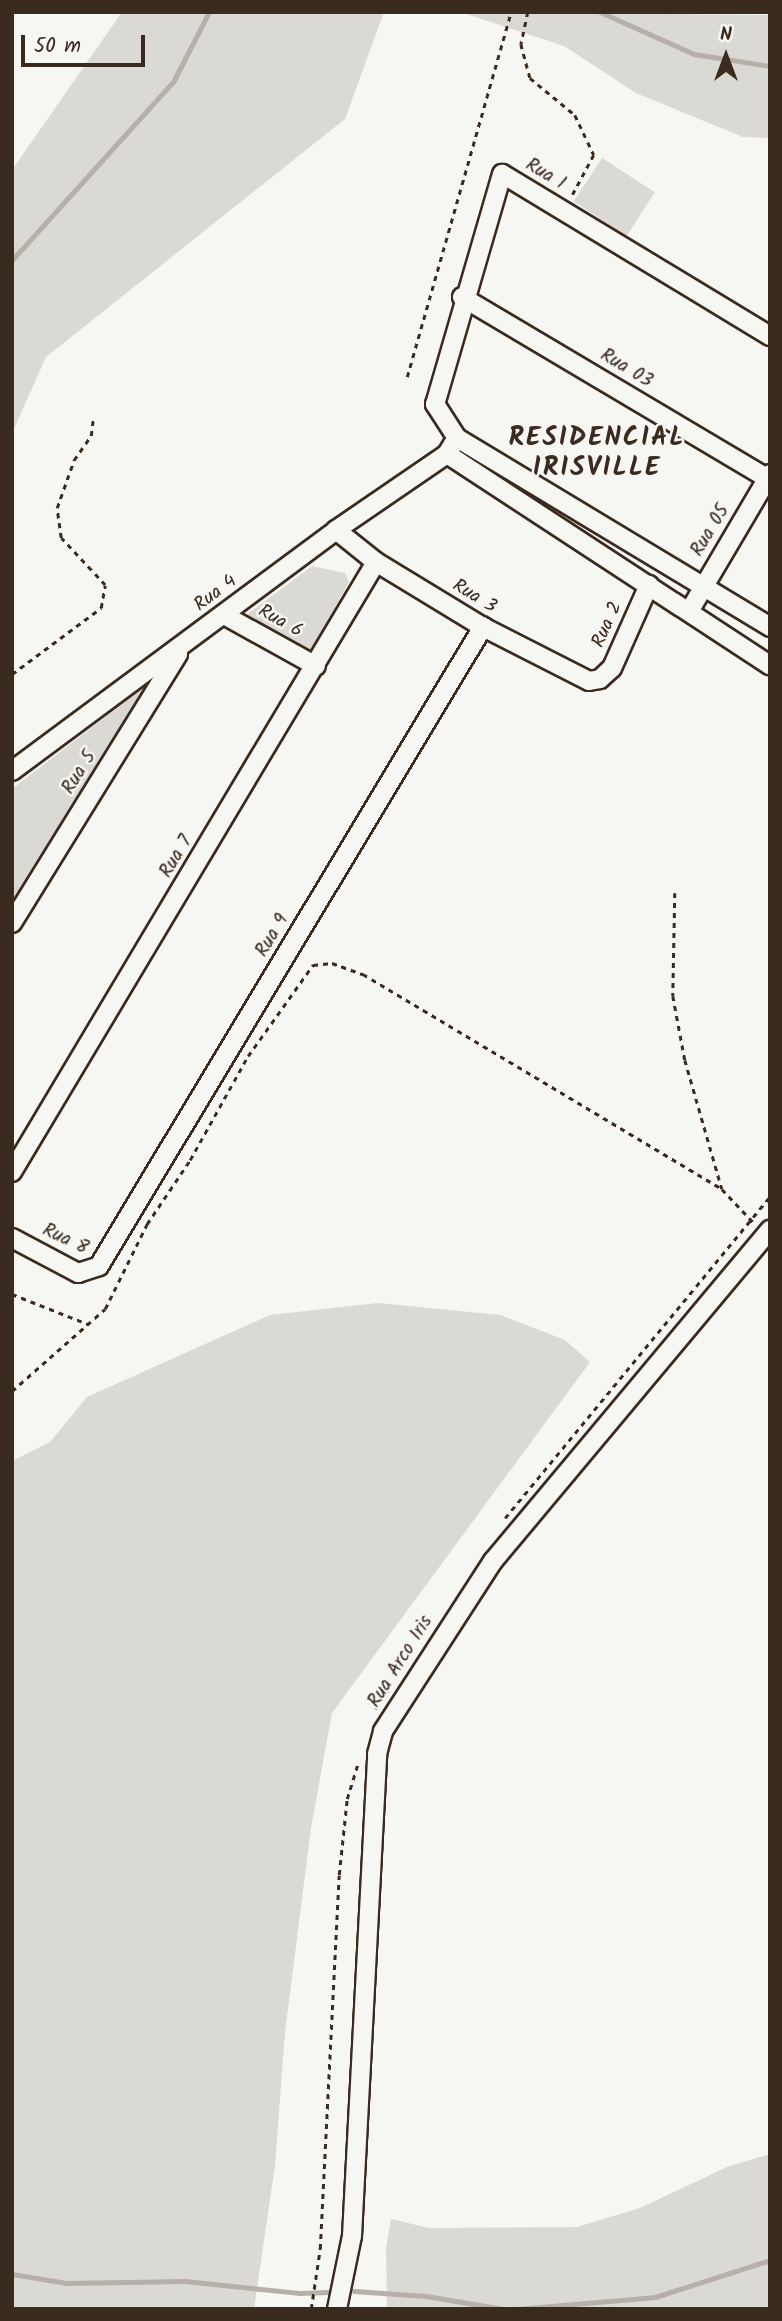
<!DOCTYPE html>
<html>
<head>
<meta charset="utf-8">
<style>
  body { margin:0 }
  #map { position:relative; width:782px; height:2321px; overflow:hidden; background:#f6f6f2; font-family:Kalam,sans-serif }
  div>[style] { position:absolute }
  .green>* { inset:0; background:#dad9d3; transform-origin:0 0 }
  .stream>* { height:5px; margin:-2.5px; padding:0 2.5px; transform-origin:2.5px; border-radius:2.5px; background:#b6b0a9 }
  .path>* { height:2.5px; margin-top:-1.25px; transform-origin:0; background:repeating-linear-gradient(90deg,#3b2a1e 0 5px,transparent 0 10px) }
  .roads { filter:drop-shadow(2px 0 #3b2a1e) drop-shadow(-2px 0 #3b2a1e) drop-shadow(0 2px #3b2a1e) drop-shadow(0 -2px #3b2a1e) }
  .street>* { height:18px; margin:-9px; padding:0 9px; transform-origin:9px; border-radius:9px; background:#f6f6f2 }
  span { translate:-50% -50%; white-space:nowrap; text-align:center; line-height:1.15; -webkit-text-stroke:5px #f6f6f2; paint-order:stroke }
  .street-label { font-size:19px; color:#3b2a1e }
  .district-label { font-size:26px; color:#3b2a1e; font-weight:700; letter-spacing:2px }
  .frame { position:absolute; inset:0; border:14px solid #3b2a1e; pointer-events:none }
  .north { position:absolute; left:691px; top:21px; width:70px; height:70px; -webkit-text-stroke:5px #f6f6f2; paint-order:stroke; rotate:0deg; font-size:19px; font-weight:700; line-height:28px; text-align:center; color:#3b2a1e }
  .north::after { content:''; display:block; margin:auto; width:24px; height:32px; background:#3b2a1e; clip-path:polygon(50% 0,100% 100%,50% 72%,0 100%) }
  .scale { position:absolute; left:21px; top:35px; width:124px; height:32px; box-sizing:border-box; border:4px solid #3b2a1e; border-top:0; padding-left:9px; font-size:21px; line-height:24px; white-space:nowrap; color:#3b2a1e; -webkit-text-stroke:5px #f6f6f2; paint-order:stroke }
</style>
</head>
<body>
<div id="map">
  <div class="green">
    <div style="clip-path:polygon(122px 12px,384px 12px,345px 119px,46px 357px,12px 433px,12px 170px)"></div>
    <div style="clip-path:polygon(460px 12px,770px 15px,770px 138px,743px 137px,636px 93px,564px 46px)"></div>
    <div style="left:602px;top:158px;width:63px;height:52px;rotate:33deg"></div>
    <div style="clip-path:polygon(312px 566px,345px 573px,349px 582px,303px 666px,233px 633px,233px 625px)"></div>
    <div style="clip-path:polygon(144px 687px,134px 705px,12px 904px,12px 789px)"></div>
    <div style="clip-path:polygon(378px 1303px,500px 1315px,565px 1340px,590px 1362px,332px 1713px,311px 1828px,285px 2032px,275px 2165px,254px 2309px,12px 2309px,12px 1461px,50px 1442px,87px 1397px,270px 1315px)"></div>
    <div style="clip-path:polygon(770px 2154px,770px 2309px,387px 2309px,386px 2248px,391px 2219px,429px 2228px,577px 2227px,640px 2208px,727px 2167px)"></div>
  </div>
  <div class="stream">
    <div style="left:600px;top:12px;width:103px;rotate:24.1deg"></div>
    <div style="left:694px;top:54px;width:77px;rotate:9deg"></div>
    <div style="left:12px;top:260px;width:240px;rotate:-47.9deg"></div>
    <div style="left:173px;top:82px;width:79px;rotate:-62.8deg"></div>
    <div style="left:12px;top:2274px;width:55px;rotate:9.5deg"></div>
    <div style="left:66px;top:2283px;width:119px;rotate:-1deg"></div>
    <div style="left:185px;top:2281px;width:116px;rotate:6deg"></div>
    <div style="left:300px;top:2293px;width:28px;rotate:-2deg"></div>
    <div style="left:354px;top:2291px;width:72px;rotate:4deg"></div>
    <div style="left:426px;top:2296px;width:78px;rotate:9.6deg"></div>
    <div style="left:517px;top:2309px;width:139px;rotate:-5deg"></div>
    <div style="left:655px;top:2297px;width:121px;rotate:-17.8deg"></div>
  </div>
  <div class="path">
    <div style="left:528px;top:12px;width:33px;rotate:102deg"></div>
    <div style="left:521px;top:44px;width:35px;rotate:75deg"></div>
    <div style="left:530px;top:78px;width:58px;rotate:39.4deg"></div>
    <div style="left:575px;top:115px;width:44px;rotate:64.6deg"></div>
    <div style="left:594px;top:155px;width:47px;rotate:118.2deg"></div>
    <div style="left:407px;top:377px;width:380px;rotate:-74.1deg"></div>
    <div style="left:12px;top:674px;width:111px;rotate:-36.6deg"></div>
    <div style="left:101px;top:608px;width:23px;rotate:-80deg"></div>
    <div style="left:105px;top:585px;width:64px;rotate:-133.1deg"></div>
    <div style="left:61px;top:538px;width:30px;rotate:-98deg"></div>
    <div style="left:57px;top:508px;width:51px;rotate:-70.5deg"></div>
    <div style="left:74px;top:460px;width:29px;rotate:-55deg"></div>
    <div style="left:91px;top:436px;width:16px;rotate:-83deg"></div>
    <div style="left:675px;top:893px;width:103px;rotate:91.1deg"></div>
    <div style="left:673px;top:996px;width:65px;rotate:79.4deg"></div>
    <div style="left:685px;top:1060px;width:134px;rotate:74deg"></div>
    <div style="left:722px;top:1189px;width:48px;rotate:46.7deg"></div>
    <div style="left:12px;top:1294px;width:82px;rotate:21.5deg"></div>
    <div style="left:12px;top:1391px;width:124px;rotate:-41.4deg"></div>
    <div style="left:105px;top:1309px;width:95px;rotate:-63.7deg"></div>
    <div style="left:147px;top:1224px;width:77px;rotate:-56.1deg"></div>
    <div style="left:190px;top:1160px;width:119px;rotate:-60.9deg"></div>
    <div style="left:248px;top:1056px;width:112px;rotate:-54.5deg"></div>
    <div style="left:313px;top:965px;width:19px;rotate:-6deg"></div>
    <div style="left:332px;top:963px;width:33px;rotate:20deg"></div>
    <div style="left:363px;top:974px;width:418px;rotate:30.9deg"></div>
    <div style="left:505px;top:1518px;width:416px;rotate:-50.5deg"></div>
    <div style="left:375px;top:1709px;width:25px;rotate:-56deg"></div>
    <div style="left:311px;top:2309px;width:61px;rotate:-81.5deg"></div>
    <div style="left:320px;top:2249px;width:374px;rotate:-87.1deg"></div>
    <div style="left:339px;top:1875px;width:76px;rotate:-84deg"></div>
    <div style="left:347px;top:1799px;width:39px;rotate:-73deg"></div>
  </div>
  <div class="roads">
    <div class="street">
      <div style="left:462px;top:297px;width:355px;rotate:30.7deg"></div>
      <div style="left:770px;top:336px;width:313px;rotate:-148.8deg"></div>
      <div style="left:502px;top:174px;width:240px;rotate:106.2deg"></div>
      <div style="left:435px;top:404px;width:40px;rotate:57.1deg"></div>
      <div style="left:457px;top:438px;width:366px;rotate:31.1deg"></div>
      <div style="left:453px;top:444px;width:12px;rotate:121deg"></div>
      <div style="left:447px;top:454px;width:386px;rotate:33.2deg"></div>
      <div style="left:336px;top:530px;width:51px;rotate:38.7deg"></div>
      <div style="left:376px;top:562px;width:125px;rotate:31.3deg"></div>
      <div style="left:483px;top:627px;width:119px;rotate:27deg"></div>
      <div style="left:589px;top:681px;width:11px;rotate:-10deg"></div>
      <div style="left:600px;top:679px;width:16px;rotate:-43deg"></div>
      <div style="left:612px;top:668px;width:91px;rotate:-66deg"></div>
      <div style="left:690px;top:610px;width:158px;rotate:-59.5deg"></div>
      <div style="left:224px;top:615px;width:105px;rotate:29deg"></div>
      <div style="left:12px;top:771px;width:404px;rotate:-36.6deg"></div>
      <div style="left:336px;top:530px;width:135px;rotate:-34.4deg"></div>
      <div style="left:12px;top:923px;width:316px;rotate:-58.3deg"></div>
      <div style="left:12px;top:1172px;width:710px;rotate:-59.17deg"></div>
      <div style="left:12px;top:1238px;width:75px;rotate:27.9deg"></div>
      <div style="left:78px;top:1273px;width:22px;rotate:-18deg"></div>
      <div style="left:99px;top:1266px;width:746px;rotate:-59deg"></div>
      <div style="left:337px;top:2309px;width:75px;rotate:-78.4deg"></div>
      <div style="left:352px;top:2236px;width:483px;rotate:-87deg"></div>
      <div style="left:377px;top:1754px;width:24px;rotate:-75deg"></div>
      <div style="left:383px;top:1731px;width:202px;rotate:-57.1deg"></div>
      <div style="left:493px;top:1561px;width:432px;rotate:-50.1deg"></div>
    </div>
  </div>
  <div class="street-label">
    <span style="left:545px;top:175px;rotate:31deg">Rua 1</span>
    <span style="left:626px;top:369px;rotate:31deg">Rua 03</span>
    <span style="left:711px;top:531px;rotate:-59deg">Rua 05</span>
    <span style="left:216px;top:594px;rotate:-37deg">Rua 4</span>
    <span style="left:474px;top:597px;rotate:31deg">Rua 3</span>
    <span style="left:280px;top:622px;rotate:29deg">Rua 6</span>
    <span style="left:608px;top:625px;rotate:-66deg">Rua 2</span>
    <span style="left:80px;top:773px;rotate:-58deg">Rua 5</span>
    <span style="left:177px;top:857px;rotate:-59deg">Rua 7</span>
    <span style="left:273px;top:936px;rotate:-59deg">Rua 9</span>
    <span style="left:65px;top:1240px;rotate:25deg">Rua 8</span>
    <span style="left:401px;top:1662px;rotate:-58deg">Rua Arco Iris</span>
  </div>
  <div class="district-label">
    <span style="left:597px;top:454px">RESIDENCIAL<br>IRISVILLE</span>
  </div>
  <div class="frame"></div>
  <div class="north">N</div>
  <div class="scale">50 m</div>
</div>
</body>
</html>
